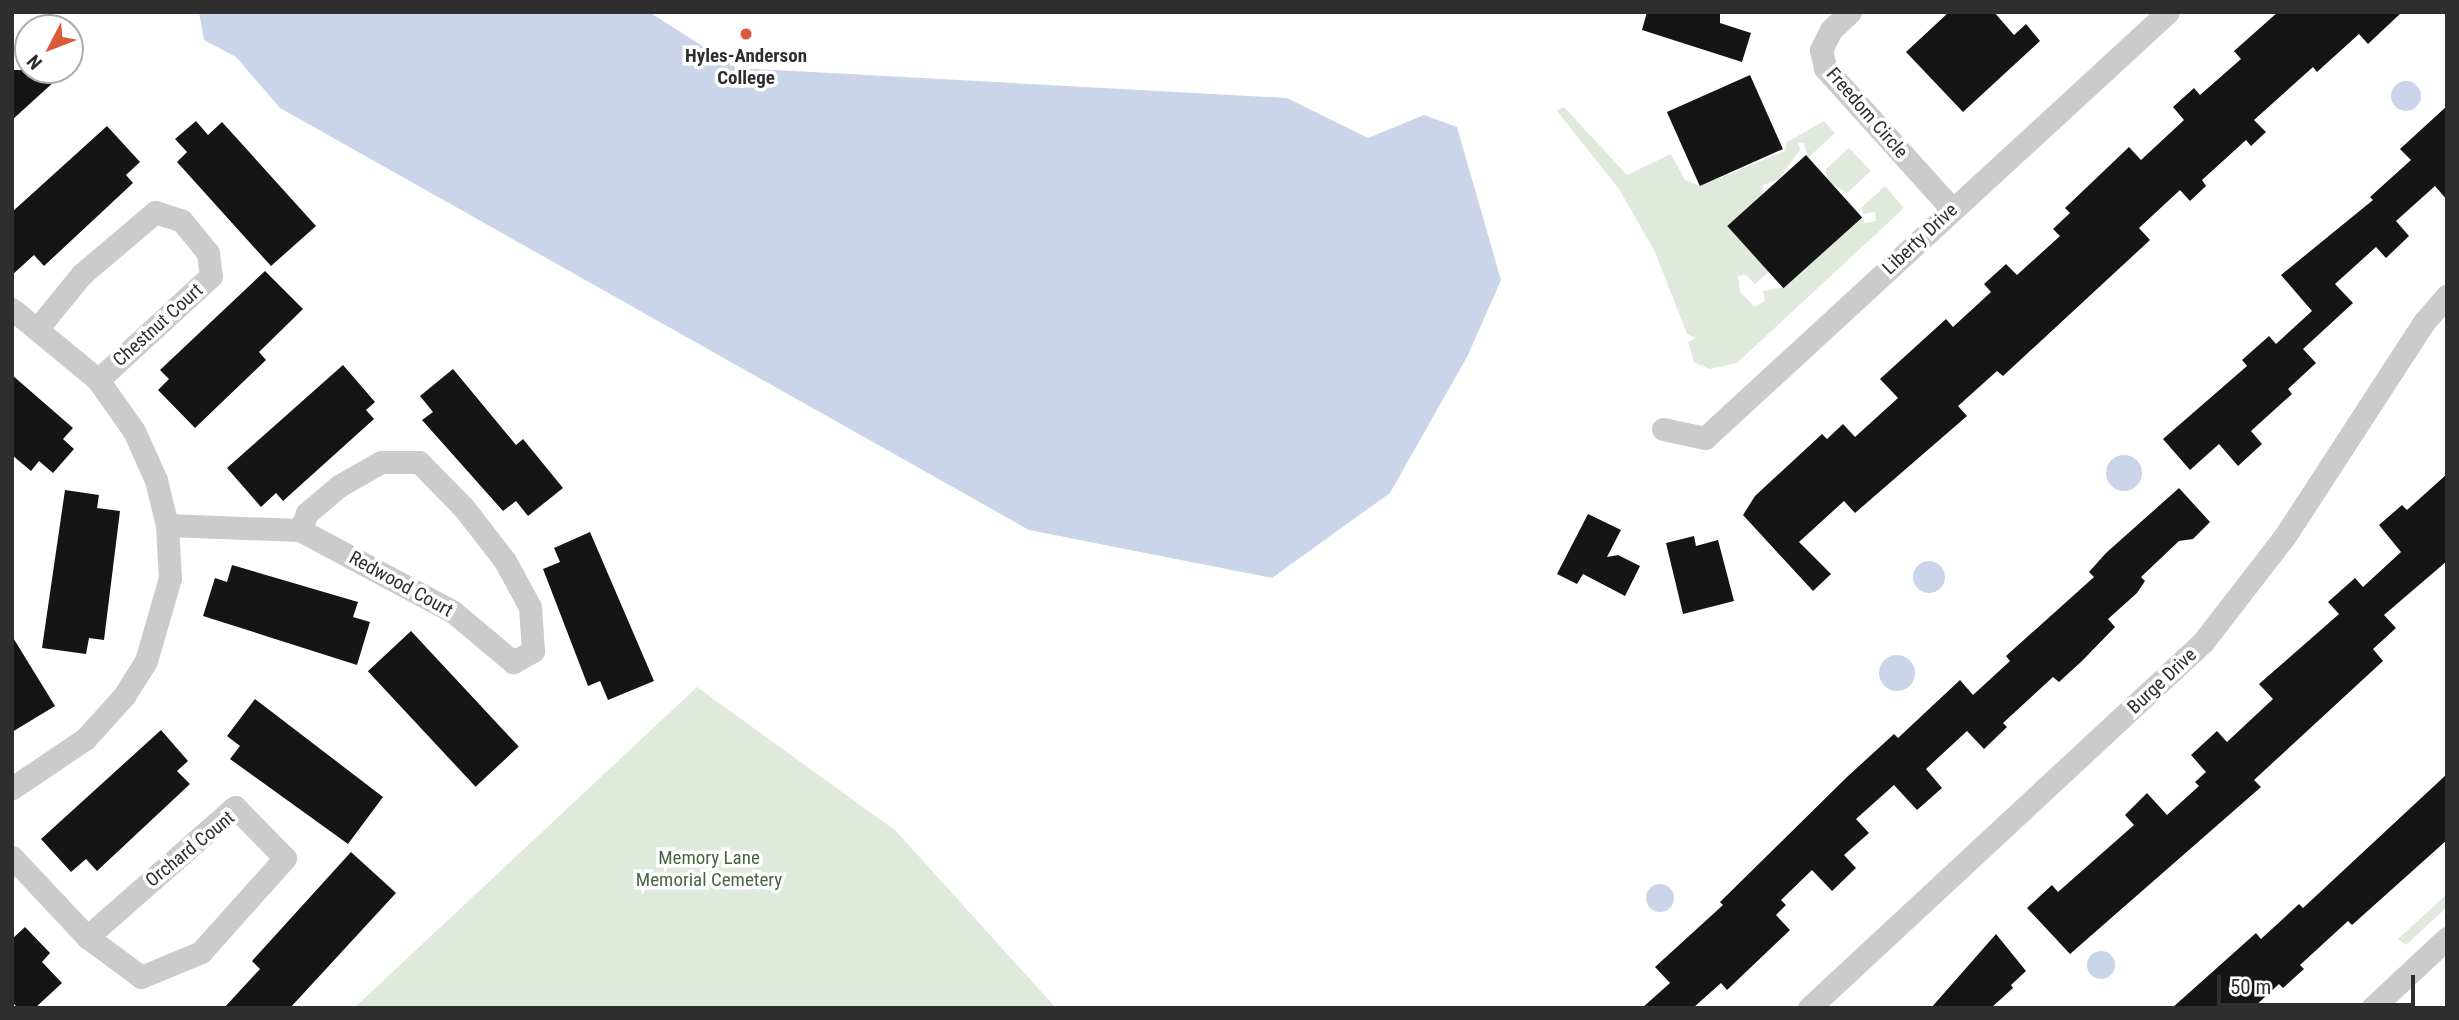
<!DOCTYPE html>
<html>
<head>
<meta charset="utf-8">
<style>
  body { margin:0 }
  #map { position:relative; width:2459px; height:1020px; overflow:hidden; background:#fff; font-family:"Roboto Condensed",sans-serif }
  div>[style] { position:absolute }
  .green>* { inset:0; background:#e0eadc }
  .water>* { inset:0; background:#cad5e9 }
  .round { border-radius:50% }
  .building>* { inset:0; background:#151515; transform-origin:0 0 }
  .street>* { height:23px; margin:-11.5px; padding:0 11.5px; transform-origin:11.5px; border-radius:11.5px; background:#cbcbcb }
  .dots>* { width:19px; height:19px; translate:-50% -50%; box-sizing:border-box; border:4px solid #fff; border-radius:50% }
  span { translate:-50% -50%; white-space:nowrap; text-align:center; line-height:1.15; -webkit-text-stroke:7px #fff; paint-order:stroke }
  .poi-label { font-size:19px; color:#2e2e2e; font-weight:700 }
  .street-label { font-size:19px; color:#2e2e2e }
  .park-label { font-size:19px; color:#46663e }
  .frame { position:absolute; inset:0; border:14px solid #2e2e2e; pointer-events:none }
  .north { position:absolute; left:14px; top:14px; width:70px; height:70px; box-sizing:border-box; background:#fff; border:2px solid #ababab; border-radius:50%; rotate:228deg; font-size:19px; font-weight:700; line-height:28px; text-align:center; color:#2e2e2e }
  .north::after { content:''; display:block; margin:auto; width:24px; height:32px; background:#da593b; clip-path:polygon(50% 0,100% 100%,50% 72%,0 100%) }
  .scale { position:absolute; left:2217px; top:975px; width:198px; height:32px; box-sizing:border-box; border:4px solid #2e2e2e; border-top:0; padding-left:9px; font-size:21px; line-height:24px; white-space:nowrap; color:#2e2e2e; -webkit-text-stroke:5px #fff; paint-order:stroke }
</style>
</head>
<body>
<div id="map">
  <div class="green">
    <div style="clip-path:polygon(1564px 107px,1627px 175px,1671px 154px,1685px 180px,1700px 186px,1785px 151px,1787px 142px,1824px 121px,1835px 133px,1808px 158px,1804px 143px,1798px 142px,1800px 150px,1778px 180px,1763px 185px,1762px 195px,1728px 226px,1770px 271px,1755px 284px,1746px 275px,1738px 276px,1740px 292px,1755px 307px,1765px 301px,1763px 291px,1785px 287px,1862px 218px,1865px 223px,1876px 221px,1875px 212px,1863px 214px,1861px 208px,1885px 186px,1904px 208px,1737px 363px,1709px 369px,1694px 362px,1688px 342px,1695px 338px,1687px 334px,1655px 252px,1619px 189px,1557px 111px)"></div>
    <div style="clip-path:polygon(1849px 148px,1871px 171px,1847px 193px,1827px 181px,1826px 169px)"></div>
    <div style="clip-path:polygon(697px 687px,896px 831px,1056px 1008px,354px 1008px)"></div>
    <div style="clip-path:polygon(2447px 894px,2447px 907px,2406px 945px,2398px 939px)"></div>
  </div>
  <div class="water">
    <div style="clip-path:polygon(199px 12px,649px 12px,737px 68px,1287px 98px,1368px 138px,1424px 115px,1457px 127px,1501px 280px,1468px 355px,1390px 493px,1272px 578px,1029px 530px,280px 108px,236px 57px,204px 40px)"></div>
    <div class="round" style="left:2391px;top:81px;width:30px;height:30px"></div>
    <div class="round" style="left:2106px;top:455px;width:36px;height:36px"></div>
    <div class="round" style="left:1913px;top:561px;width:32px;height:32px"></div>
    <div class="round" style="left:1879px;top:655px;width:36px;height:36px"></div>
    <div class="round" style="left:1646px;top:884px;width:28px;height:28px"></div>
    <div class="round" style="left:2087px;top:951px;width:28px;height:28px"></div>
  </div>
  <div class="building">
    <div style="clip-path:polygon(1647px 12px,1720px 12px,1720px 23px,1751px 33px,1742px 62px,1642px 30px)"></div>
    <div style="clip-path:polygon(1949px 12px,1994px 12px,2014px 35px,2026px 24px,2040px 41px,1963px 112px,1906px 52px)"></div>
    <div style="clip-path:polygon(2278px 12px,2402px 12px,2368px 44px,2359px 34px,2317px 72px,2313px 67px,2254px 120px,2266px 132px,2251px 146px,2246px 140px,2202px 180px,2206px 186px,2190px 201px,2180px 190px,2139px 228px,2150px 240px,2003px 376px,1997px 371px,1958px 406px,1967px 416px,1855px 513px,1844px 501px,1799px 542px,1831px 574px,1813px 591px,1743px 515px,1755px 496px,1822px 434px,1827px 439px,1843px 424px,1855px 437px,1898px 398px,1880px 379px,1946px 319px,1953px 327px,1991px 292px,1984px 284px,2006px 264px,2017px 275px,2060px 236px,2053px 229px,2070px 213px,2065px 208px,2129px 147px,2141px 160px,2184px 120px,2173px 107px,2194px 88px,2200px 95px,2241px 59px,2234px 51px)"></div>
    <div style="clip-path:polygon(12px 70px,67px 70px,12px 120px)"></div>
    <div style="left:1750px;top:75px;width:81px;height:91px;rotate:66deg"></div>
    <div style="clip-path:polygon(2447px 106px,2447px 200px,2435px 186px,2396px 221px,2409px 236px,2386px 258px,2376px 247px,2335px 284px,2353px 303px,2303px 349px,2316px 363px,2288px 389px,2292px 394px,2251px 431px,2262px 444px,2238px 466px,2219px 444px,2190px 470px,2163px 439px,2247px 366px,2242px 360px,2269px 336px,2276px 344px,2312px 311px,2281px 275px,2373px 200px,2370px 197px,2411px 160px,2400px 149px)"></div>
    <div style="clip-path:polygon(196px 121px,208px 135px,222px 122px,316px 226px,271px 266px,177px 162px,187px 152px,175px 139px)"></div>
    <div style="clip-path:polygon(107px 126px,140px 162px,126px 175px,133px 183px,44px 266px,34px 255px,12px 275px,12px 212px)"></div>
    <div style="left:1806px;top:155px;width:84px;height:106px;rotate:48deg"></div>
    <div style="clip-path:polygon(265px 271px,303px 309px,259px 352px,266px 360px,195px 428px,158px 390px,169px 379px,160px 370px)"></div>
    <div style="clip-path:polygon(343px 365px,375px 402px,366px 410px,374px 419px,283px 501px,276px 493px,261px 507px,227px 468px)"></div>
    <div style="clip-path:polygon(453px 369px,516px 445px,523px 439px,563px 488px,528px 516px,516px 501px,503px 511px,422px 420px,433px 412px,420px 396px)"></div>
    <div style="clip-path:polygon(12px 375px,73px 428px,63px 439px,74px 449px,53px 473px,39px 461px,31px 471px,12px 455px)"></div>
    <div style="clip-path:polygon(2447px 474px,2447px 561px,2384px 615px,2396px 628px,2373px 649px,2383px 661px,2254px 780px,2261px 787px,2070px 954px,2027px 908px,2052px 885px,2058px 892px,2134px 825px,2125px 815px,2147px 793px,2167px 815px,2199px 786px,2195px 782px,2206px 772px,2191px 755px,2217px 731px,2227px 742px,2273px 699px,2259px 684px,2339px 614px,2328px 602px,2355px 578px,2363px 587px,2401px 552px,2379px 525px,2402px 505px,2407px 510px)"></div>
    <div style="clip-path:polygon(2179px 488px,2210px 522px,2193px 539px,2179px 541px,2141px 577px,2145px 581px,2137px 593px,2108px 619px,2115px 627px,2082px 661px,2059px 682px,2053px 677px,2003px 723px,2007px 727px,1984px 749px,1967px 731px,1926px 769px,1942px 788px,1917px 810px,1894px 785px,1856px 819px,1869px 833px,1844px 855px,1856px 868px,1832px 891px,1812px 870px,1781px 900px,1786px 905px,1776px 915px,1790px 930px,1727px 990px,1721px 983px,1693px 1008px,1642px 1008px,1670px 983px,1655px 967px,1723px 905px,1720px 902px,1847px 777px,1894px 734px,1898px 738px,1960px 680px,1973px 695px,2010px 661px,2006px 656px,2094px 577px,2089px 572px,2106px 553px)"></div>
    <div style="clip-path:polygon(65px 490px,99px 495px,97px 508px,120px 511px,104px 640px,89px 638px,86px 654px,42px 648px)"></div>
    <div style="clip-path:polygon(1588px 514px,1621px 530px,1607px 557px,1618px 555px,1640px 566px,1625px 596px,1583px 574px,1577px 584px,1557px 574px)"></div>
    <div style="clip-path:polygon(590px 532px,654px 681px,608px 700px,600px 681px,588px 686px,543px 569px,560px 562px,554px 548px)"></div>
    <div style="clip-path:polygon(1694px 536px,1696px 546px,1718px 540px,1734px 601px,1683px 614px,1666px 543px)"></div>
    <div style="clip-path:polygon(232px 565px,358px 602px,353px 617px,370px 622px,357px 665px,203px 616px,215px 578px,227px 582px)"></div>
    <div style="left:411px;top:631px;width:158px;height:59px;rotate:47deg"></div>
    <div style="clip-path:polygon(12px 636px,55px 706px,12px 732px)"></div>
    <div style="clip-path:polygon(255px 699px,383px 797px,348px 844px,230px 759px,240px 746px,227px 736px)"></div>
    <div style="clip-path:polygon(161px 730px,188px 761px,177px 771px,190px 784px,97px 871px,86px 859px,71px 872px,41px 839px)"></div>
    <div style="clip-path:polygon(2447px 774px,2447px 840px,2352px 925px,2348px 921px,2300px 965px,2304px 969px,2283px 988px,2279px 984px,2253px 1008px,2172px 1008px,2256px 933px,2261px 939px,2299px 904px,2303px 908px)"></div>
    <div style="clip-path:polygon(351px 852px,396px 893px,290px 1008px,224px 1008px,260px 969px,252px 961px)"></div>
    <div style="clip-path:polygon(25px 927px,50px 953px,42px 962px,62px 983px,35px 1008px,18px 1008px,12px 1002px,12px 939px)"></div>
    <div style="clip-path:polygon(1996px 934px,2026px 971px,2011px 985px,2013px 988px,1991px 1008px,1931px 1008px)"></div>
  </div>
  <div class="street">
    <div style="left:1850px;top:12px;width:26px;rotate:137deg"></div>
    <div style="left:1831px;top:30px;width:22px;rotate:117deg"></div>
    <div style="left:1821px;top:50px;width:18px;rotate:77deg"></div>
    <div style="left:1825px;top:68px;width:190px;rotate:48deg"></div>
    <div style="left:12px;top:309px;width:112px;rotate:39.5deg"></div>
    <div style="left:98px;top:380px;width:62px;rotate:54.8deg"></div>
    <div style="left:134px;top:431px;width:54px;rotate:65.8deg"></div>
    <div style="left:156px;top:480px;width:46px;rotate:76.3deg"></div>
    <div style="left:167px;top:525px;width:53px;rotate:86.8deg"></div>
    <div style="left:170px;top:578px;width:86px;rotate:106.1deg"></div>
    <div style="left:146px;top:661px;width:41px;rotate:122.2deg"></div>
    <div style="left:124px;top:696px;width:58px;rotate:132.2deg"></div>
    <div style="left:85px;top:739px;width:88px;rotate:146.1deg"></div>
    <div style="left:37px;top:329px;width:71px;rotate:-50.7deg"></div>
    <div style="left:82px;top:274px;width:96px;rotate:-40.3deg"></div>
    <div style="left:155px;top:212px;width:28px;rotate:18deg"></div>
    <div style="left:182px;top:221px;width:41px;rotate:50.9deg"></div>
    <div style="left:208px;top:253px;width:23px;rotate:83deg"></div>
    <div style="left:211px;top:276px;width:154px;rotate:137.4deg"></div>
    <div style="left:1663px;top:429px;width:43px;rotate:12.1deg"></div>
    <div style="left:1705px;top:438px;width:629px;rotate:-42.62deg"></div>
    <div style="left:167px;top:525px;width:133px;rotate:2.2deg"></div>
    <div style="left:300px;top:530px;width:172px;rotate:28.1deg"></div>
    <div style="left:452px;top:611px;width:80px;rotate:39.9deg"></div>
    <div style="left:513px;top:662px;width:23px;rotate:-29deg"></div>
    <div style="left:533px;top:651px;width:44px;rotate:-93.9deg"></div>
    <div style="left:530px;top:607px;width:52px;rotate:-118.5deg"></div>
    <div style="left:505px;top:561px;width:67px;rotate:-127.7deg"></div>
    <div style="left:464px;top:508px;width:64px;rotate:-134.4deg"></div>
    <div style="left:419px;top:462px;width:38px;rotate:180deg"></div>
    <div style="left:381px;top:462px;width:48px;rotate:150.3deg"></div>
    <div style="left:339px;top:486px;width:42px;rotate:139.8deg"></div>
    <div style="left:307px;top:513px;width:18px;rotate:112deg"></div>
    <div style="left:12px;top:857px;width:110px;rotate:46.8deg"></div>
    <div style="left:87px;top:937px;width:67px;rotate:36.5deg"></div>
    <div style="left:141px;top:977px;width:65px;rotate:-22.6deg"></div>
    <div style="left:201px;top:952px;width:126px;rotate:-48.2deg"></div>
    <div style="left:285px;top:858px;width:71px;rotate:-134.4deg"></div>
    <div style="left:235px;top:807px;width:197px;rotate:138.7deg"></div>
    <div style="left:1809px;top:1008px;width:538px;rotate:-42.89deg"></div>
    <div style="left:2203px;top:642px;width:134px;rotate:-52.3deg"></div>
    <div style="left:2285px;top:536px;width:255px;rotate:-57deg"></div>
    <div style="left:2424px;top:322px;width:35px;rotate:-49deg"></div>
    <div style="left:2372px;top:1008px;width:103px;rotate:-43deg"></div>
  </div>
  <div class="dots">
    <div style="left:746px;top:34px;background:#da593b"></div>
  </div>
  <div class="poi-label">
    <span style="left:746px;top:67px">Hyles-Anderson<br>College</span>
  </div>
  <div class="street-label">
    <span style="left:1867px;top:113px;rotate:49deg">Freedom Circle</span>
    <span style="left:1920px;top:239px;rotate:-43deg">Liberty Drive</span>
    <span style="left:158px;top:325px;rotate:-42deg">Chestnut Court</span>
    <span style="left:401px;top:584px;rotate:29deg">Redwood Court</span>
    <span style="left:2162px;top:681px;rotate:-43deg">Burge Drive</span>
    <span style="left:190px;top:849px;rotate:-39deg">Orchard Count</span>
  </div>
  <div class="park-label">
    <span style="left:709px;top:869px">Memory Lane<br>Memorial Cemetery</span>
  </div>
  <div class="frame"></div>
  <div class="north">N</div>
  <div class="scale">50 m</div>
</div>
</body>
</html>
